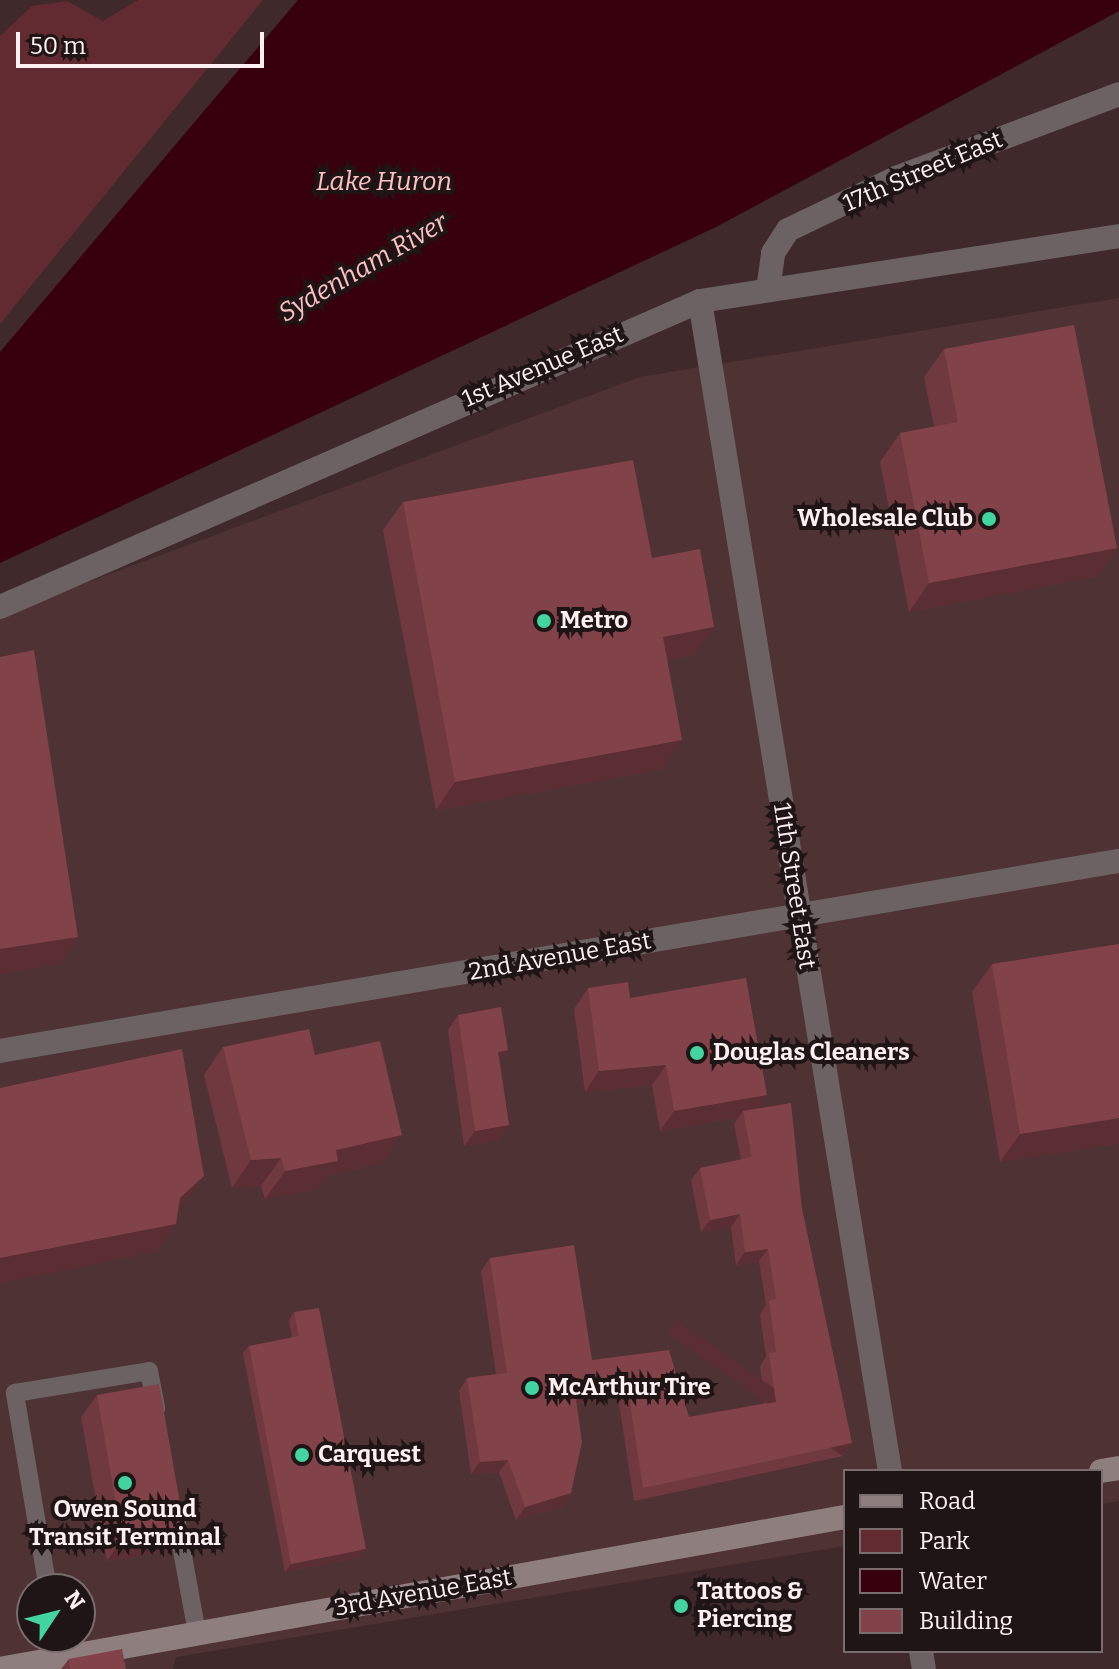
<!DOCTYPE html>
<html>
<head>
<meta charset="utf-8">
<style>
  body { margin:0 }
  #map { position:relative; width:1119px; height:1669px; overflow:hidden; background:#3f292b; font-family:Bitter,serif }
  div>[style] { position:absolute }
  .built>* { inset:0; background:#4f3234 }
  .green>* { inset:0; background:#622b31 }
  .water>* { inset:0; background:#38000c }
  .lane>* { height:18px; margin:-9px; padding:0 9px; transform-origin:9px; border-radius:9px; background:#6d6262 }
  .street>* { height:24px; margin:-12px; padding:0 12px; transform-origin:12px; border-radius:12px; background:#6d6262 }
  .secondary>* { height:24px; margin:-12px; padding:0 12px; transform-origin:12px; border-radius:12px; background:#8f7e7e }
  .wall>* { inset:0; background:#70393f }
  .shaded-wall>* { inset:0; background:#5b2e33; transform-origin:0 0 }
  .building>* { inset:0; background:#824249; transform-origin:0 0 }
  .dots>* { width:22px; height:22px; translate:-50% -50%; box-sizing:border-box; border:4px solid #1f1515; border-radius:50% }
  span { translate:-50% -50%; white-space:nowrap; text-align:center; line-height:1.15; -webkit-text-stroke:8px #1f1515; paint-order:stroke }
  .street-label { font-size:24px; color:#feeff0 }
  .poi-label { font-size:24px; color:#feeff0; font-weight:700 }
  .right { translate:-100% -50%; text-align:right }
  .left { translate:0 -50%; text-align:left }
  .water-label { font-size:26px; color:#fdc0c3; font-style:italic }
  .legend { position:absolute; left:843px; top:1469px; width:260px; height:184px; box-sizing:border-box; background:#1f1515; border:2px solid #786c6d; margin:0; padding:10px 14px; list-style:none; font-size:24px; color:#feeff0 }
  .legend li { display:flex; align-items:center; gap:16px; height:40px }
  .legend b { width:40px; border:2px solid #786c6d }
  .north { position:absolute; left:16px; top:1573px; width:80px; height:80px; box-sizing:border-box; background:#1f1515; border:2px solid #786c6d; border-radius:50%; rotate:55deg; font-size:22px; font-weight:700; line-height:32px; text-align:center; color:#feeff0 }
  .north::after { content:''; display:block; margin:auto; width:28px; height:36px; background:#43d4a0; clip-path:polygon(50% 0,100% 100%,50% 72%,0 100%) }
  .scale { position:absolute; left:16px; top:32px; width:248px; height:36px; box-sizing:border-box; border:4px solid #feeff0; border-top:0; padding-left:10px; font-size:24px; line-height:28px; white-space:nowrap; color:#feeff0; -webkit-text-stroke:6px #1f1515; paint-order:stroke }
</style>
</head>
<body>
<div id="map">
  <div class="built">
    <div style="clip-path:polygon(evenodd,1119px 298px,1119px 1501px,1101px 1504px,1101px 1471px,845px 1471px,845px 1546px,176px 1657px,173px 1669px,0 1669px,0 615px,640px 377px,1119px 298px,32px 1589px,80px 1589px,80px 1637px,32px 1637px,32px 1589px)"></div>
  </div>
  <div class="green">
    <div style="clip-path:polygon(138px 0,263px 0,0 324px,0 36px,32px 6px,67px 1px,103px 21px)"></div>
  </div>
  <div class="water">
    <div style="clip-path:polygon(298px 0,1119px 0,1119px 11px,716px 227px,0 563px,0 352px)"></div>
  </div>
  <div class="lane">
    <div style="left:175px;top:1512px;width:123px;rotate:79.7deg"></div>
    <div style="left:48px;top:1589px;width:199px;rotate:-99.6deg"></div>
    <div style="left:15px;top:1393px;width:136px;rotate:-9.3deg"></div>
    <div style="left:149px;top:1371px;width:38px;rotate:79deg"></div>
    <div style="left:57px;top:1637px;width:21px;rotate:82deg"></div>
  </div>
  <div class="street">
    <div style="left:768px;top:290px;width:37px;rotate:-82deg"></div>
    <div style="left:773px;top:253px;width:27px;rotate:-57deg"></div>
    <div style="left:788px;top:230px;width:120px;rotate:-25.7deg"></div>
    <div style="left:896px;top:178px;width:238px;rotate:-20.6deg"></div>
    <div style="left:700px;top:301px;width:1185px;rotate:80.78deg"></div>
    <div style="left:0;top:607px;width:764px;rotate:-23.61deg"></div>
    <div style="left:700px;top:301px;width:424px;rotate:-8.8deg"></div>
    <div style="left:0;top:1051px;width:1135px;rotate:-9.64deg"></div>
    <div style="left:921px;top:1651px;width:18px;rotate:81deg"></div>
  </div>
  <div class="secondary">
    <div style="left:1101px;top:1471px;width:18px;rotate:-9deg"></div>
    <div style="left:0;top:1669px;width:859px;rotate:-10.2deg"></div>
  </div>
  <div class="wall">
    <div style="clip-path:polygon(944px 349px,1117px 548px,1097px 576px,909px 612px,880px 462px,900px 433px,934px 427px,924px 377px)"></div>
    <div style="clip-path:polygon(403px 502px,652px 558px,694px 655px,667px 660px,663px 769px,436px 810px,383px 530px)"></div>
    <div style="clip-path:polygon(1119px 944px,1119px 1143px,1000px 1162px,972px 992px,992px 964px)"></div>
    <div style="clip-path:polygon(588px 988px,630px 998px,767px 1095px,757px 1109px,802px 1209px,852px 1443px,843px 1456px,634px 1501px,618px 1397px,576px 1404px,571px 1493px,563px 1506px,516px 1520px,499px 1472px,471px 1474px,459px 1391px,467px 1378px,496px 1374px,481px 1271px,490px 1258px,592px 1360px,689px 1417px,765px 1403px,760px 1366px,766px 1357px,760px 1314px,766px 1305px,759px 1261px,736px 1265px,731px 1227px,701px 1232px,691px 1180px,700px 1168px,741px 1160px,734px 1124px,739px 1117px,660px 1131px,652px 1085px,585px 1092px,574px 1009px)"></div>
    <div style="clip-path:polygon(458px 1015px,508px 1050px,500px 1062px,509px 1125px,498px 1140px,464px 1146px,448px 1030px)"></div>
    <div style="clip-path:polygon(223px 1047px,315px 1055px,382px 1163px,328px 1175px,318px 1189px,265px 1199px,261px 1186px,232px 1188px,204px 1075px)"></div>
    <div style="clip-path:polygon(294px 1312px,360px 1557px,285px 1572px,243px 1353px,249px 1346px,292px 1338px,289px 1320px)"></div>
    <div style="clip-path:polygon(97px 1395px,169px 1550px,107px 1561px,81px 1417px)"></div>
    <div style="clip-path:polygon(69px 1659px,126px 1669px,61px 1669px)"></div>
  </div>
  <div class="shaded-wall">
    <div style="clip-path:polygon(1117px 548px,1097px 576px,909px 612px,929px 583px)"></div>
    <div style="clip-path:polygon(714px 627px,694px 655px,643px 665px,663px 637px)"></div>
    <div style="clip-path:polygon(682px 740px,663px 769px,436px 810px,455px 782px)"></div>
    <div style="clip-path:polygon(78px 937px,58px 965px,0 974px,0 949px)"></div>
    <div style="clip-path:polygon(508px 1050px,498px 1065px,498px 1052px)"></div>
    <div style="clip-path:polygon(666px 1065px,652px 1085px,585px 1092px,599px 1071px)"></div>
    <div style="clip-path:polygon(767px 1095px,752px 1115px,743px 1111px,739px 1117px,660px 1131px,674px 1111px)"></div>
    <div style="clip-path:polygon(1119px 1118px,1119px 1143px,1000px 1162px,1020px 1134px)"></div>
    <div style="clip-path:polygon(509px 1125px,498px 1140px,464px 1146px,475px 1131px)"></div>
    <div style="clip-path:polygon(402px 1135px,382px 1163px,328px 1175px,318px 1189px,265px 1199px,285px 1171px,336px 1150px)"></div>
    <div style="clip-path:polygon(281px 1158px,261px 1186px,232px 1188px,251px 1160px)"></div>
    <div style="clip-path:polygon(204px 1176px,184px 1204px,161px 1226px,180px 1198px)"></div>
    <div style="clip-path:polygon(740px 1214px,731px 1227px,701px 1232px,710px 1220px)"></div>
    <div style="clip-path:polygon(176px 1224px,156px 1252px,0 1283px,0 1258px)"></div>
    <div style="clip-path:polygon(768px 1249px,759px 1261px,736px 1265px,745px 1252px)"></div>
    <div style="clip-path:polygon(627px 1384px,618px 1397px,566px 1405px,575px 1392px)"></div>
    <div style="left:852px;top:1443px;width:16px;height:214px;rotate:125deg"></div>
    <div style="clip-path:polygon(508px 1460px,499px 1472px,471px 1474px,480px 1462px)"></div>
    <div style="clip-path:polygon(571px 1493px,563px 1506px,516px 1520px,525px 1507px)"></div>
    <div style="clip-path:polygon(184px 1528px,169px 1550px,107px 1561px,122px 1539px)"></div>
    <div style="clip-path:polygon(366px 1549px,360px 1557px,285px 1572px,291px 1564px)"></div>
  </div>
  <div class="building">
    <div style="clip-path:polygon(1074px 325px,1117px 548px,929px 583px,900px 433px,958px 422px,944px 349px)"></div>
    <div style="clip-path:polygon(633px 460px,652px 558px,700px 549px,714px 627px,663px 637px,682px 740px,455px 782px,403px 502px)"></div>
    <div style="clip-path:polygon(34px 650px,78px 937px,0 949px,0 657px)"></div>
    <div style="clip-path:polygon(1119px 944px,1119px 1118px,1020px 1134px,992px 964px)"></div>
    <div style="clip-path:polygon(746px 978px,767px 1095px,674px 1111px,666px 1065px,599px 1071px,588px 988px,628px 982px,630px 998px)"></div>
    <div style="clip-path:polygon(501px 1007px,508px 1050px,498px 1052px,509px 1125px,475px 1131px,458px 1015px)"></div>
    <div style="clip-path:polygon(309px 1029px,315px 1055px,380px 1041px,402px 1135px,336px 1150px,338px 1161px,285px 1171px,281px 1158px,251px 1160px,223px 1047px)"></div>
    <div style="clip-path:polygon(182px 1049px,204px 1176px,180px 1198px,176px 1224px,0 1258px,0 1088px)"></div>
    <div style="clip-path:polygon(791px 1103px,802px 1209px,852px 1443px,643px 1488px,627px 1384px,575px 1392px,582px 1442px,571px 1493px,525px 1507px,508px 1460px,480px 1462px,467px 1378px,507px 1373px,490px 1258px,574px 1245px,592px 1360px,669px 1350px,689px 1417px,776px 1402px,769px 1353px,776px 1352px,769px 1301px,776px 1299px,768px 1249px,745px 1252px,740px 1214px,710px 1220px,700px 1168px,752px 1157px,743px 1111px)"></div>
    <div style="clip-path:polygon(319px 1308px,366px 1549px,291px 1564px,249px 1346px,299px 1336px,294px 1312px)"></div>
    <div style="left:159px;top:1384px;width:146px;height:63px;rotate:80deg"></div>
    <div style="clip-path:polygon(122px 1649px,126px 1669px,70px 1669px,69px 1659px)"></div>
  </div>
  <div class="dots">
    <div style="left:989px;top:519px;background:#43d4a0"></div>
    <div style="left:544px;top:621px;background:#43d4a0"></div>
    <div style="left:697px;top:1053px;background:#43d4a0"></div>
    <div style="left:532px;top:1388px;background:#43d4a0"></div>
    <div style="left:302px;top:1455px;background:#43d4a0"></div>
    <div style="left:125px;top:1483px;background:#43d4a0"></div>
    <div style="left:681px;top:1606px;background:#43d4a0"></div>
  </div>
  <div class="street-label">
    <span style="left:923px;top:172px;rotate:-23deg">17th Street East</span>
    <span style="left:543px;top:367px;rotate:-23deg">1st Avenue East</span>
    <span style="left:794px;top:886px;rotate:81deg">11th Street East</span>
    <span style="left:560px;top:957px;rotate:-10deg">2nd Avenue East</span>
    <span style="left:423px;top:1593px;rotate:-10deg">3rd Avenue East</span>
  </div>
  <div class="poi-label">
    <span class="right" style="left:973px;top:519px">Wholesale Club</span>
    <span class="left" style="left:560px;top:621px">Metro</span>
    <span class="left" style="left:713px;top:1053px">Douglas Cleaners</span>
    <span class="left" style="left:548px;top:1388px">McArthur Tire</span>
    <span class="left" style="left:318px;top:1455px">Carquest</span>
    <span style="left:125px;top:1524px">Owen Sound<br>Transit Terminal</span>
    <span class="left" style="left:697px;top:1606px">Tattoos &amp;<br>Piercing</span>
  </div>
  <div class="water-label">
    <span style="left:384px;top:182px">Lake Huron</span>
    <span style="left:363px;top:268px;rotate:-30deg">Sydenham River</span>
  </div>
  <ul class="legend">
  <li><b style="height:10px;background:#8f7e7e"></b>Road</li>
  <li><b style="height:22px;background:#622b31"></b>Park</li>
  <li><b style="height:22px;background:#38000c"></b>Water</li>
  <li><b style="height:22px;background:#824249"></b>Building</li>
  </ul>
  <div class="north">N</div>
  <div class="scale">50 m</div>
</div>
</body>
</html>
